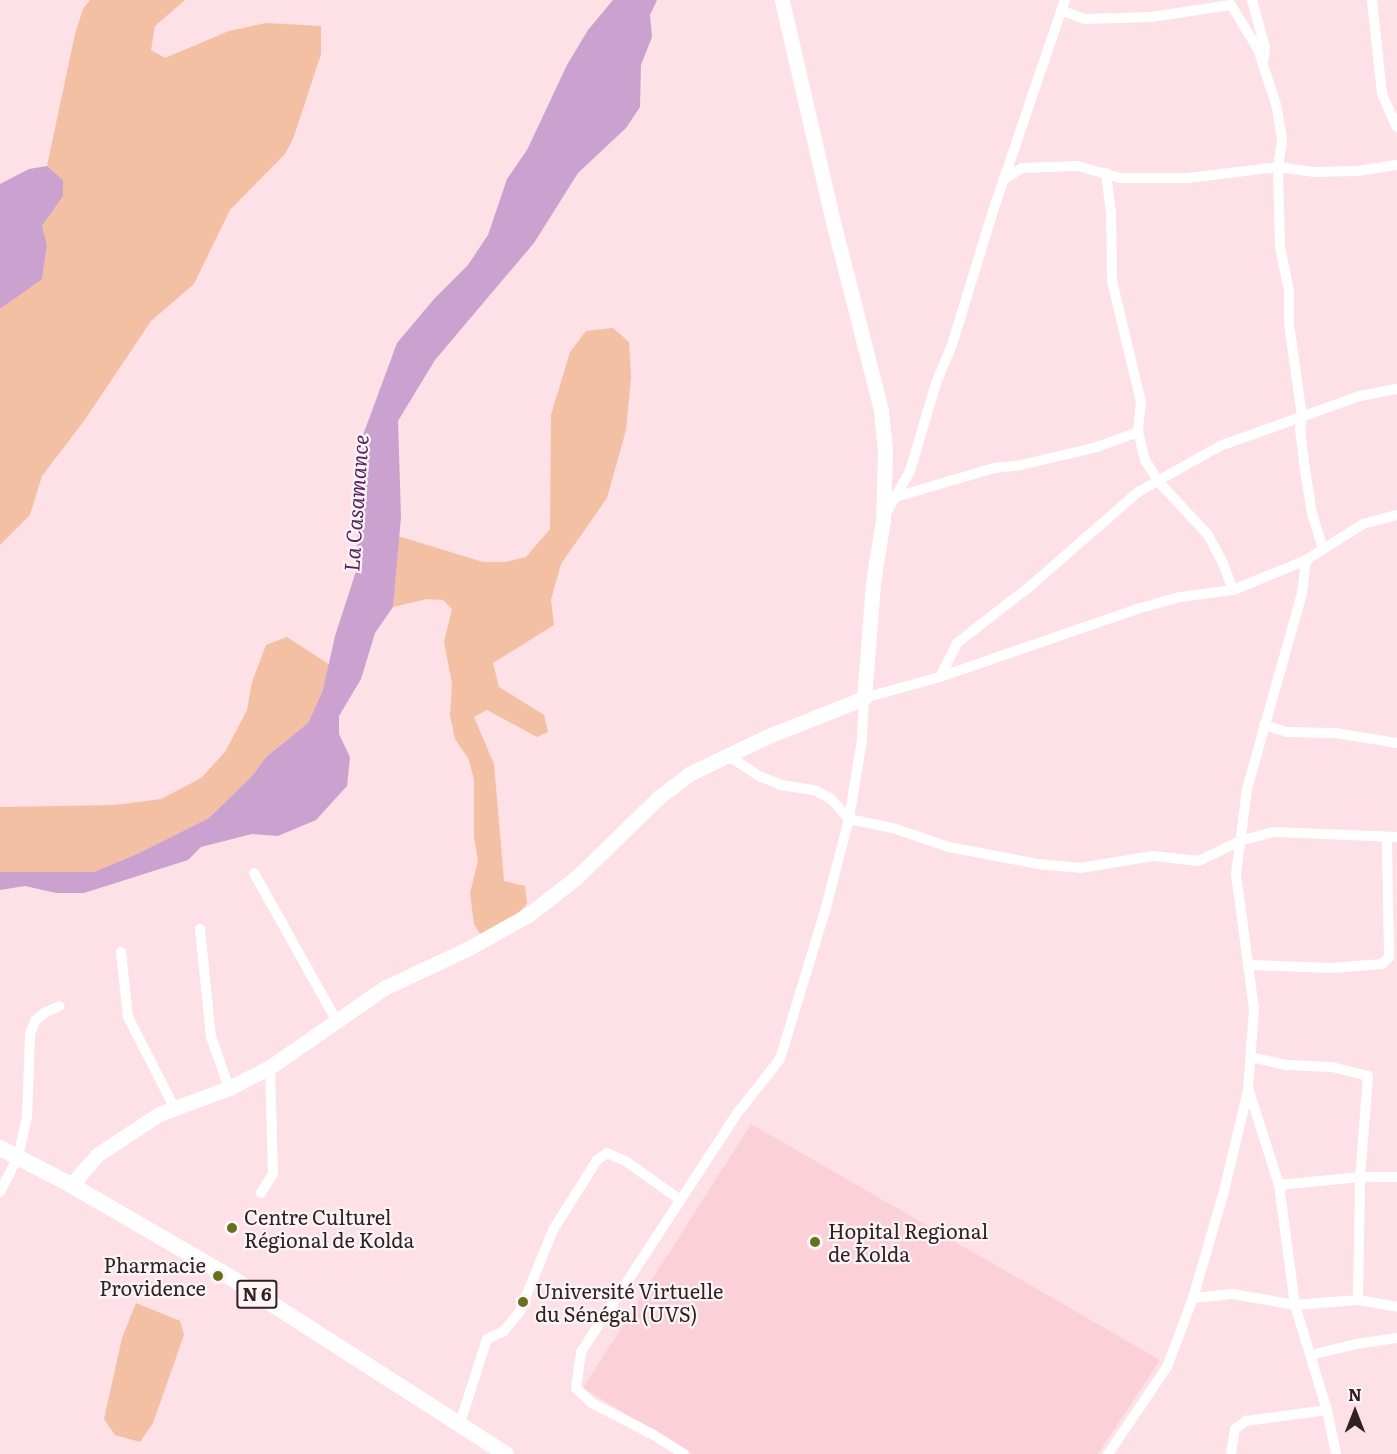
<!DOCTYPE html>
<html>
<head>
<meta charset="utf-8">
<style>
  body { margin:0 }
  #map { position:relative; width:1397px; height:1454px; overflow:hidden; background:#fde1e6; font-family:Literata,serif }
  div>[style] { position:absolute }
  .built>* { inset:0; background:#fbd0d8 }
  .green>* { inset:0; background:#f3c0a3 }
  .water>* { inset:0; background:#cba1d0 }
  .street>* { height:10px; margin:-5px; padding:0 5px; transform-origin:5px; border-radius:5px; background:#fff }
  .secondary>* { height:15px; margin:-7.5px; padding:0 7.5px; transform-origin:7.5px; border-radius:7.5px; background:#fff }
  .primary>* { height:16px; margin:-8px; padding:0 8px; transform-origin:8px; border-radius:8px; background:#fff }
  .dots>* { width:16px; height:16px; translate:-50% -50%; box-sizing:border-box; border:3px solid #fcf4f6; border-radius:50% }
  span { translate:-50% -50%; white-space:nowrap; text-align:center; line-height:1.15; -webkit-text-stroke:4.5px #fcf4f6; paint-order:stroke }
  .shield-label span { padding:2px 4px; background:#fcf4f6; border:2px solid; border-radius:4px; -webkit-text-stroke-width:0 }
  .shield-label { font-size:18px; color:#2e2224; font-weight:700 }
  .poi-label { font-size:20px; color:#2e2224 }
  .left { translate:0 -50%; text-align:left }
  .right { translate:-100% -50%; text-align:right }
  .water-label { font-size:21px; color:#57245e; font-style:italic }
  .north { position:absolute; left:1325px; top:1382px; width:60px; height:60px; -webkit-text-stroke:4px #fcf4f6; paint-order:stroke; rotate:0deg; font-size:16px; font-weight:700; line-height:24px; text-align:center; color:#2e2224 }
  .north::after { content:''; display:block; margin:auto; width:21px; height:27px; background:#2e2224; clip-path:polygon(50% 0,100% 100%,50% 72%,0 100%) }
</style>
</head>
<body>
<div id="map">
  <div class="built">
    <div style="clip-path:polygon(751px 1124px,1160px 1360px,1098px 1454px,693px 1454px,583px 1388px)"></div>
  </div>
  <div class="green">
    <div style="clip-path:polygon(90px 0,185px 0,155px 26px,151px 50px,165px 58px,229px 31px,266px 23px,321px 26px,321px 54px,293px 139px,285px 154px,230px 210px,194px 284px,151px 321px,84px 421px,42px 476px,30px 515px,0 545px,0 309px,42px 278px,47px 245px,42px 226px,63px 195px,63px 180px,47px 166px,75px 34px,83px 9px)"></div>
    <div style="clip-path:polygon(613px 328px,629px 342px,631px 377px,626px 430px,607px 498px,561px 564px,551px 600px,554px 625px,493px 663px,499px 687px,544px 715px,548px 732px,537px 737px,487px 710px,474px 717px,494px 764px,504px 881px,525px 886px,527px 904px,512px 919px,480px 934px,474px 924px,470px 893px,478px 861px,474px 837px,474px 779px,468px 758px,455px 739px,450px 715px,452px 684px,444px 642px,452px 609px,443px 600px,427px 599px,393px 607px,398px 536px,483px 562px,506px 562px,526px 557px,550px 529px,551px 415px,570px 352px,586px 331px)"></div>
    <div style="clip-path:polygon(287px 637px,330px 665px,323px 690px,308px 723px,266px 757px,253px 775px,209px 818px,137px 854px,94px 872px,0 872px,0 807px,115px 805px,161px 799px,201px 778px,225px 752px,247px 710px,252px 682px,266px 645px)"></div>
    <div style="clip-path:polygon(136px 1303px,180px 1321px,184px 1335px,153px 1423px,140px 1442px,115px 1435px,104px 1419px,122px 1338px)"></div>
  </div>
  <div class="water">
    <div style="clip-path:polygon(613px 0,657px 0,650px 15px,652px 37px,641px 65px,640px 107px,626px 128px,578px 173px,534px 243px,435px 360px,398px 421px,401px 517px,393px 607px,375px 633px,361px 679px,339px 716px,339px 734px,350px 757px,347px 786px,316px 820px,278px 836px,252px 834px,201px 847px,188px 860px,84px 893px,56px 893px,25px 886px,0 890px,0 872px,94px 872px,137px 854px,209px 818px,253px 775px,266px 757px,308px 723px,323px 690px,335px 636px,357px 568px,358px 474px,363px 435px,397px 343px,434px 299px,468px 265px,488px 235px,507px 179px,527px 150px,567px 65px,588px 30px)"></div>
    <div style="clip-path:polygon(47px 166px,63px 180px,63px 196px,42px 226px,47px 245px,42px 279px,0 309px,0 184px,29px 169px)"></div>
  </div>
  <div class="street">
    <div style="left:1252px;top:0;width:50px;rotate:74.8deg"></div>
    <div style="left:1265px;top:48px;width:10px;rotate:96deg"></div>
    <div style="left:1372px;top:0;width:95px;rotate:83.9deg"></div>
    <div style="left:1382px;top:94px;width:36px;rotate:66deg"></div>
    <div style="left:1061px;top:10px;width:26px;rotate:21deg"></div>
    <div style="left:1085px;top:19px;width:66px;rotate:-1.7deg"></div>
    <div style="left:1151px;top:17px;width:81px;rotate:-8.5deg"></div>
    <div style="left:1231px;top:5px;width:52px;rotate:58.5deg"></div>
    <div style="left:1258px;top:49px;width:62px;rotate:72.1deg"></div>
    <div style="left:1277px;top:108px;width:33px;rotate:81deg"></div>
    <div style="left:1282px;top:141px;width:26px;rotate:99deg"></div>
    <div style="left:1278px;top:167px;width:80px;rotate:88.6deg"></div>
    <div style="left:1280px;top:247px;width:45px;rotate:78.4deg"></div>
    <div style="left:1289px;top:291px;width:33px;rotate:90deg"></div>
    <div style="left:1289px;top:324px;width:94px;rotate:82deg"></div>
    <div style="left:1302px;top:417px;width:12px;rotate:99deg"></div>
    <div style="left:1300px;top:429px;width:41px;rotate:83deg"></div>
    <div style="left:1305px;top:470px;width:44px;rotate:80.8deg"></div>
    <div style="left:1312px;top:513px;width:38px;rotate:73deg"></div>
    <div style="left:1106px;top:173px;width:38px;rotate:83deg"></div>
    <div style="left:1111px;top:211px;width:70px;rotate:89.2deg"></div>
    <div style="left:1112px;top:281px;width:124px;rotate:76.5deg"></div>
    <div style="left:1141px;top:402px;width:30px;rotate:96deg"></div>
    <div style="left:1138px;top:432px;width:29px;rotate:76deg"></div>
    <div style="left:1145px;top:460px;width:25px;rotate:58deg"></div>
    <div style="left:1158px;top:481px;width:74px;rotate:47.2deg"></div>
    <div style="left:1208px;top:535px;width:30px;rotate:62deg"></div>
    <div style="left:1222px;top:561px;width:31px;rotate:69deg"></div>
    <div style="left:1005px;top:179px;width:20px;rotate:-33deg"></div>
    <div style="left:1022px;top:168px;width:56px;rotate:-2deg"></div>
    <div style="left:1078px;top:166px;width:44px;rotate:15.9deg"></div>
    <div style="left:1120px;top:178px;width:68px"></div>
    <div style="left:1188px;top:178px;width:91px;rotate:-7deg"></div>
    <div style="left:1278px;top:167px;width:37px;rotate:8deg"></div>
    <div style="left:1315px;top:172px;width:43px;rotate:-1.3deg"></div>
    <div style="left:1358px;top:171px;width:39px;rotate:-9deg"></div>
    <div style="left:895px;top:497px;width:103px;rotate:-16.3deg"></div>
    <div style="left:994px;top:468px;width:27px;rotate:-6deg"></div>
    <div style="left:1021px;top:465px;width:78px;rotate:-13.3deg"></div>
    <div style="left:1097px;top:447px;width:44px;rotate:-20.1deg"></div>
    <div style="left:884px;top:517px;width:53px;rotate:-60.5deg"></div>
    <div style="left:910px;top:471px;width:92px;rotate:-73.5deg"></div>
    <div style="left:936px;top:383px;width:41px;rotate:-67.2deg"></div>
    <div style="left:952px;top:345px;width:137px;rotate:-73deg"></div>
    <div style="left:992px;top:214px;width:226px;rotate:-71.2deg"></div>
    <div style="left:940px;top:677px;width:38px;rotate:-63deg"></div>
    <div style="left:957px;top:643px;width:90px;rotate:-37.8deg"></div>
    <div style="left:1028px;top:588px;width:146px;rotate:-41.1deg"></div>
    <div style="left:1138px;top:492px;width:94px;rotate:-29.3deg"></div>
    <div style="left:1220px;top:446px;width:149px;rotate:-19.7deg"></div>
    <div style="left:1360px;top:396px;width:38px;rotate:-11deg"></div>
    <div style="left:1264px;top:725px;width:24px;rotate:17deg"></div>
    <div style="left:1287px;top:732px;width:49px;rotate:1.2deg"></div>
    <div style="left:1336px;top:733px;width:62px;rotate:9.3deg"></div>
    <div style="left:727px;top:755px;width:38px;rotate:33deg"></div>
    <div style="left:759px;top:776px;width:24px;rotate:22deg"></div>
    <div style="left:781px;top:785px;width:33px;rotate:9deg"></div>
    <div style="left:814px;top:790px;width:18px;rotate:27deg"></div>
    <div style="left:830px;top:798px;width:28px;rotate:48deg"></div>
    <div style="left:849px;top:819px;width:45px;rotate:11.6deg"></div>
    <div style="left:893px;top:828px;width:59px;rotate:18.7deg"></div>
    <div style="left:949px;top:847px;width:91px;rotate:10.8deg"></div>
    <div style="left:1038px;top:864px;width:43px;rotate:5.3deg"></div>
    <div style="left:1081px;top:868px;width:73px;rotate:-9.5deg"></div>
    <div style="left:1153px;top:856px;width:46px;rotate:6.2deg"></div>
    <div style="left:1199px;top:861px;width:46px;rotate:-26deg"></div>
    <div style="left:1240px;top:841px;width:35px;rotate:-15deg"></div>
    <div style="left:1274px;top:832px;width:123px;rotate:2.3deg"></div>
    <div style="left:254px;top:873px;width:168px;rotate:60.8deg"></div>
    <div style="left:200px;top:929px;width:109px;rotate:84.2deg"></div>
    <div style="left:211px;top:1037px;width:54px;rotate:70.6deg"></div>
    <div style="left:121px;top:952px;width:65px;rotate:83.9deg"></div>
    <div style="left:128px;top:1017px;width:101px;rotate:62.9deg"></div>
    <div style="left:1249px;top:965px;width:83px;rotate:2.1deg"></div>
    <div style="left:1332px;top:968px;width:50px;rotate:-4.6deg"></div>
    <div style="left:1382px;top:964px;width:10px;rotate:-45deg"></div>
    <div style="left:1389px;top:957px;width:119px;rotate:-91deg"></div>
    <div style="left:1251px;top:1057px;width:37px;rotate:13deg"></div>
    <div style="left:1287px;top:1065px;width:45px;rotate:2.5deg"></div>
    <div style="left:1332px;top:1067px;width:37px;rotate:14deg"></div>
    <div style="left:1368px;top:1076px;width:101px;rotate:94.5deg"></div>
    <div style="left:1360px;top:1177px;width:123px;rotate:90.9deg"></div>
    <div style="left:1249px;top:1091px;width:99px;rotate:72.3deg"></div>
    <div style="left:1279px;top:1185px;width:121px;rotate:82.4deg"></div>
    <div style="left:1295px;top:1305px;width:110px;rotate:73.1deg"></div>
    <div style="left:1327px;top:1410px;width:45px;rotate:78.4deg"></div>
    <div style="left:1279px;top:1185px;width:81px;rotate:-5.6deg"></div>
    <div style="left:1360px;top:1177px;width:37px"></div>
    <div style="left:0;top:1192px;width:39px;rotate:-63deg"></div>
    <div style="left:18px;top:1157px;width:41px;rotate:-77.3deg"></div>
    <div style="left:27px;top:1117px;width:83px;rotate:-87.9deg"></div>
    <div style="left:30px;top:1034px;width:14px;rotate:-69deg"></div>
    <div style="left:35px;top:1021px;width:12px;rotate:-42deg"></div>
    <div style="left:44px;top:1013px;width:17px;rotate:-24deg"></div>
    <div style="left:261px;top:1193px;width:22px;rotate:-58deg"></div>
    <div style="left:273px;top:1174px;width:107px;rotate:-91.6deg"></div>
    <div style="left:1193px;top:1298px;width:40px;rotate:-5.7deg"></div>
    <div style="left:1233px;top:1294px;width:63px;rotate:10.1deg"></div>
    <div style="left:1295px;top:1305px;width:63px;rotate:-4.5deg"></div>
    <div style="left:1358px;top:1300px;width:40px;rotate:10deg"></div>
    <div style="left:1311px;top:1355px;width:46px;rotate:-13.7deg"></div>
    <div style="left:1356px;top:1344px;width:41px;rotate:-8.3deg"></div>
    <div style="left:460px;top:1423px;width:88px;rotate:-72.2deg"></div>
    <div style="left:487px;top:1339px;width:19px;rotate:-25deg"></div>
    <div style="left:504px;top:1331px;width:26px;rotate:-51deg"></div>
    <div style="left:520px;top:1311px;width:87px;rotate:-67.8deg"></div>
    <div style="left:553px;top:1230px;width:83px;rotate:-57.8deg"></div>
    <div style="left:597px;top:1160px;width:12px;rotate:-35deg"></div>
    <div style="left:607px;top:1153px;width:22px;rotate:24deg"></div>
    <div style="left:627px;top:1162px;width:64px;rotate:35.4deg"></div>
    <div style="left:684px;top:1454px;width:40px;rotate:-148deg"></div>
    <div style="left:650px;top:1433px;width:65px;rotate:-152.7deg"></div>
    <div style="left:592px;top:1403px;width:22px;rotate:-137deg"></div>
    <div style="left:576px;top:1388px;width:36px;rotate:-82deg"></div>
    <div style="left:581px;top:1352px;width:288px;rotate:-56.8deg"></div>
    <div style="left:739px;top:1111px;width:66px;rotate:-51.7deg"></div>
    <div style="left:780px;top:1059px;width:155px;rotate:-73.1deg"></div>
    <div style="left:825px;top:911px;width:95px;rotate:-75.4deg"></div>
    <div style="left:849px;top:819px;width:80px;rotate:-80.7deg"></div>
    <div style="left:862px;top:740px;width:42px;rotate:-87.3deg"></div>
    <div style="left:864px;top:698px;width:79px;rotate:-15.4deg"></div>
    <div style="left:940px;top:677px;width:208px;rotate:-19deg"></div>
    <div style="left:1137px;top:609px;width:45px;rotate:-15.6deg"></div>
    <div style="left:1180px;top:597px;width:53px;rotate:-7.5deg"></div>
    <div style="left:1233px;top:590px;width:79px;rotate:-22.3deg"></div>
    <div style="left:1306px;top:560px;width:67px;rotate:-32.3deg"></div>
    <div style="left:1363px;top:524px;width:35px;rotate:-15deg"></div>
    <div style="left:1108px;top:1454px;width:105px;rotate:-55.9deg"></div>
    <div style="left:1167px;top:1367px;width:74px;rotate:-69.4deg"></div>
    <div style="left:1193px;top:1298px;width:111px;rotate:-73.8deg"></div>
    <div style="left:1224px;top:1191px;width:104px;rotate:-76.6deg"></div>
    <div style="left:1248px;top:1090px;width:81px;rotate:-85.8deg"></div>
    <div style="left:1254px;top:1009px;width:136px;rotate:-97.6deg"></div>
    <div style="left:1236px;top:874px;width:86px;rotate:-82.6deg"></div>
    <div style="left:1247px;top:789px;width:204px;rotate:-74.3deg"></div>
    <div style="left:1302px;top:593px;width:33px;rotate:-83deg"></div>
    <div style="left:1231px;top:1454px;width:25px;rotate:-81deg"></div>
    <div style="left:1235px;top:1429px;width:14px;rotate:-36deg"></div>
    <div style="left:1246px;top:1421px;width:82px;rotate:-7.7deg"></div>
  </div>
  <div class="secondary">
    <div style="left:71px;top:1185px;width:40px;rotate:-49deg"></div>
    <div style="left:97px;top:1155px;width:74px;rotate:-33.5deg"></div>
    <div style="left:159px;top:1114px;width:75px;rotate:-20.4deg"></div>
    <div style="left:229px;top:1088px;width:46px;rotate:-27.1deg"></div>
    <div style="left:270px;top:1067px;width:139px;rotate:-34.7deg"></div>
    <div style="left:384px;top:988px;width:94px;rotate:-25.2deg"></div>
    <div style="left:469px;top:948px;width:68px;rotate:-29.2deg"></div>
    <div style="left:528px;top:915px;width:62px;rotate:-37.8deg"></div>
    <div style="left:577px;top:877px;width:115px;rotate:-44.3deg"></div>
    <div style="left:659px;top:797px;width:38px;rotate:-37deg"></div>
    <div style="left:689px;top:774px;width:85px;rotate:-25.7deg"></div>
    <div style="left:766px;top:737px;width:105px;rotate:-21.7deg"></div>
    <div style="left:864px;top:698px;width:115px;rotate:-85.5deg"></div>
    <div style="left:873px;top:583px;width:64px;rotate:-81deg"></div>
    <div style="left:883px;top:520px;width:69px;rotate:-88.3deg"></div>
    <div style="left:885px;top:451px;width:41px;rotate:-95.6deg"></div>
    <div style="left:881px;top:410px;width:190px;rotate:-104.3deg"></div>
    <div style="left:834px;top:226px;width:232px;rotate:-103deg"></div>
  </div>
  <div class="primary">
    <div style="left:0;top:1148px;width:80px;rotate:27.5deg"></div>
    <div style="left:71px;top:1185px;width:184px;rotate:30.1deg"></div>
    <div style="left:230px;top:1277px;width:328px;rotate:32.7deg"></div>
  </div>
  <div class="dots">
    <div style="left:232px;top:1228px;background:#66711b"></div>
    <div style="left:815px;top:1242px;background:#66711b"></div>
    <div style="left:218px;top:1276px;background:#66711b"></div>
    <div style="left:523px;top:1302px;background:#66711b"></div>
  </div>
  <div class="shield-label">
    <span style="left:257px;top:1294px">N 6</span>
  </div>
  <div class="poi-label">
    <span class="left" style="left:244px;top:1228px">Centre Culturel<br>Régional de Kolda</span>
    <span class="left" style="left:828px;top:1242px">Hopital Regional<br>de Kolda</span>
    <span class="right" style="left:206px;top:1276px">Pharmacie<br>Providence</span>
    <span class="left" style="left:535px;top:1302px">Université Virtuelle<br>du Sénégal (UVS)</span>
  </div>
  <div class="water-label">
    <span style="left:355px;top:503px;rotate:-86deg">La Casamance</span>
  </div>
  <div class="north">N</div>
</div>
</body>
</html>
